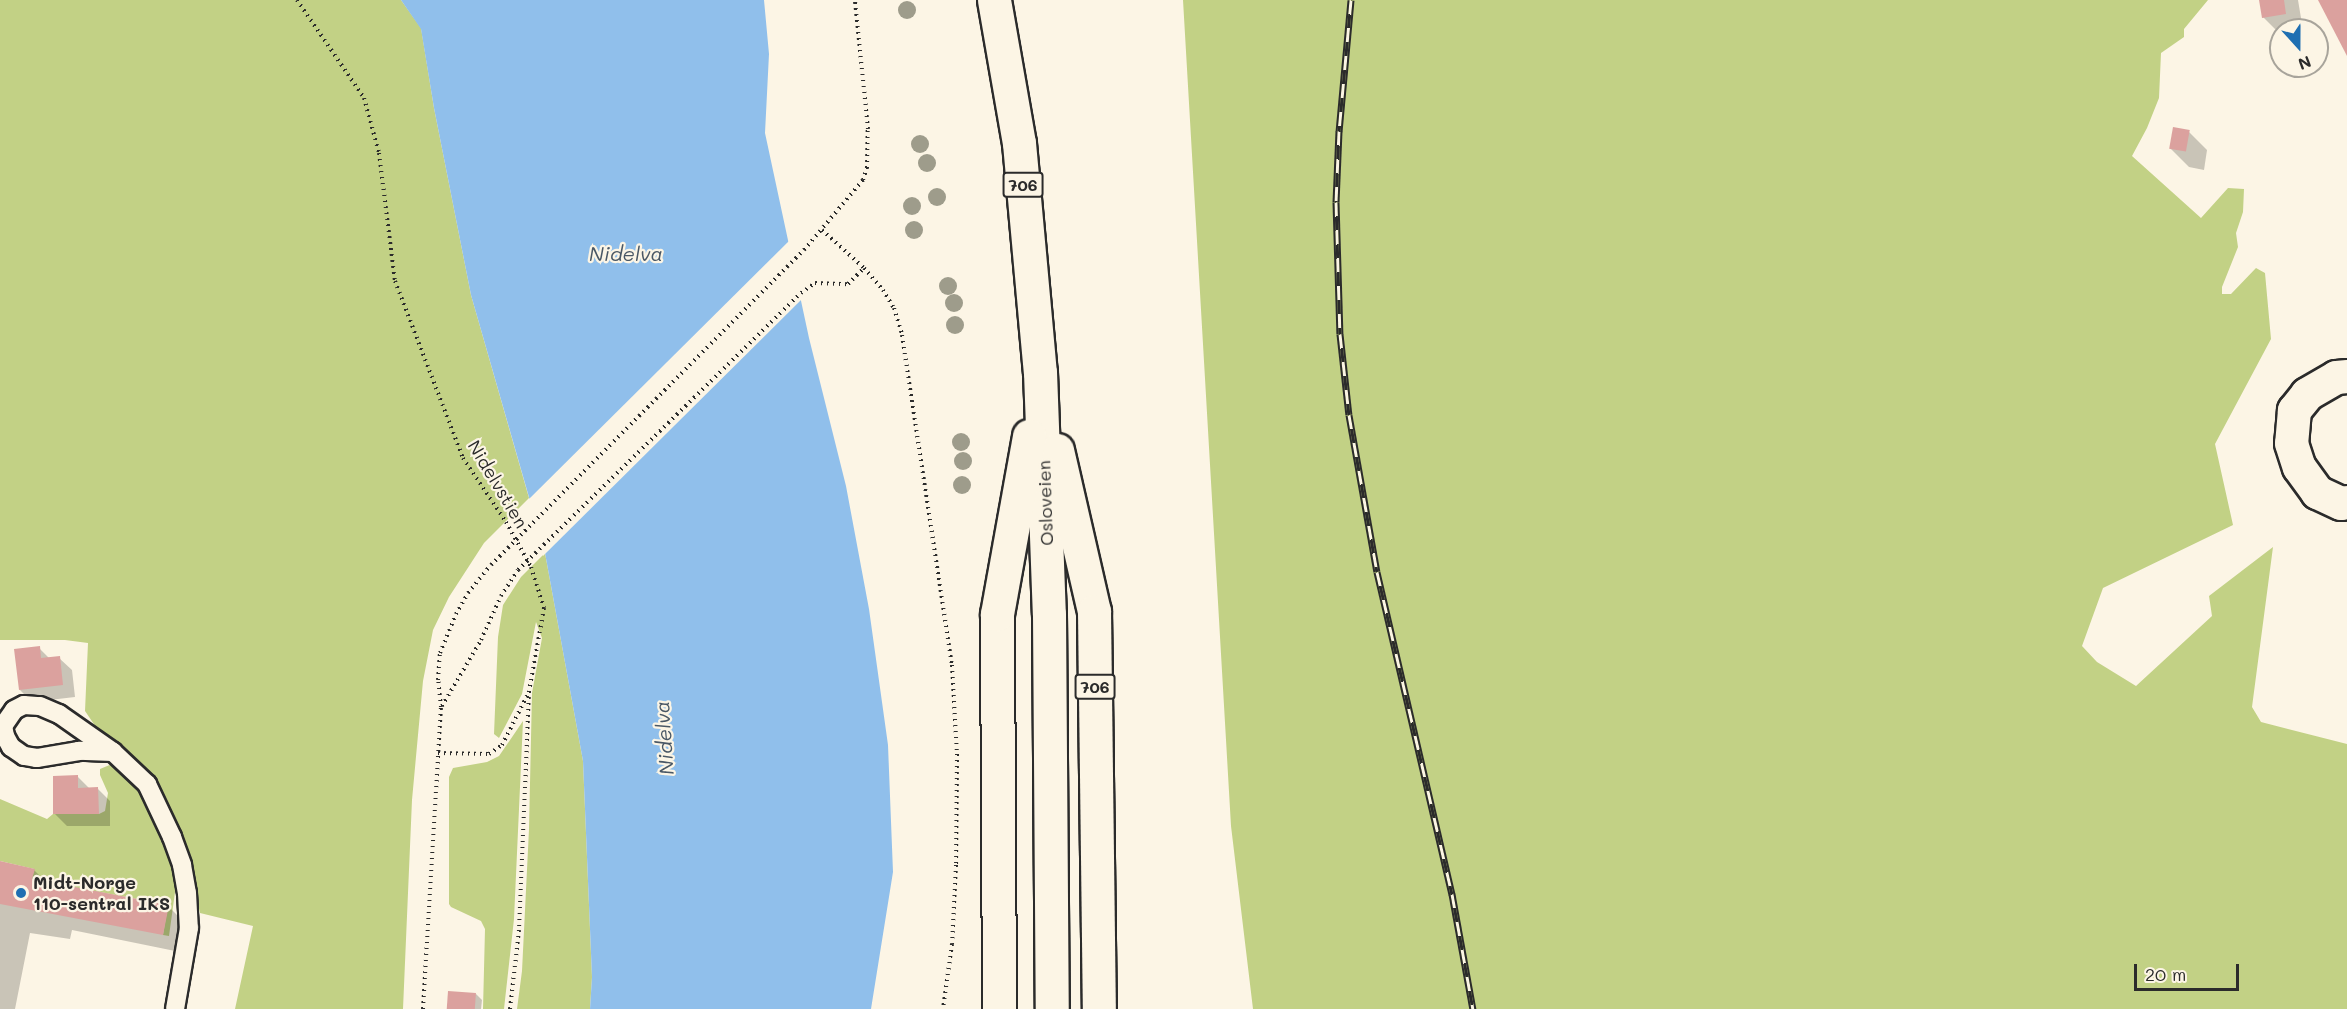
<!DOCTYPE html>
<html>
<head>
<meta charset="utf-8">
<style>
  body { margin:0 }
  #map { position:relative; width:2347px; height:1009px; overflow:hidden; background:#fcf5e5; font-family:Mali,sans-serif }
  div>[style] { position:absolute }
  .green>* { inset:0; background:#c2d185 }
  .water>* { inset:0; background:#90bfeb }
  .pier>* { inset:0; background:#fcf5e5 }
  .shadow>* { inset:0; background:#0003 }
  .building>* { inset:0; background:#dba19e; transform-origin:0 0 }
  .path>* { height:4px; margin-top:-2px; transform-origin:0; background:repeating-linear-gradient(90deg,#2b2b2b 0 1.5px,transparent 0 6px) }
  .roads { filter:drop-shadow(2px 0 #2b2b2b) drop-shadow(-2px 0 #2b2b2b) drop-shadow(0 2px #2b2b2b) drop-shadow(0 -2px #2b2b2b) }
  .lane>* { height:18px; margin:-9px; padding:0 9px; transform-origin:9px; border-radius:9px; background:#fcf5e5 }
  .street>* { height:33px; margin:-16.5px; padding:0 16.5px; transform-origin:16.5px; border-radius:16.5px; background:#fcf5e5 }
  .highway>* { height:33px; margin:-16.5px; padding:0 16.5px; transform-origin:16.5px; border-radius:16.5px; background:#fcf5e5 }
  .rail>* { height:7px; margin-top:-3.5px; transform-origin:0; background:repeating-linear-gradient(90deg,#fcf5e5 0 14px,#2b2b2b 0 28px); box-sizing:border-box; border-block:2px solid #2b2b2b }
  .path-bridge>* { height:4px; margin-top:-2px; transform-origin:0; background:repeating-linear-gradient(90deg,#2b2b2b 0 1.5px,transparent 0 6px) }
  .trees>* { width:18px; height:18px; margin:-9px; border-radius:50%; background:#9e9c8b }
  .dots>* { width:16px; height:16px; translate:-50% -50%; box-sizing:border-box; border:3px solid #fcf5e5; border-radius:50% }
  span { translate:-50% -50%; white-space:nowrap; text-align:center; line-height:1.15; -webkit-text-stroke:4.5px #fcf5e5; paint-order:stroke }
  .shield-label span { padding:2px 4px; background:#fcf5e5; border:2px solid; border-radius:4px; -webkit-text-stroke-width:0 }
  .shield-label { font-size:16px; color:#2b2b2b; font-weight:700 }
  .street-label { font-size:18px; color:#2b2b2b }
  .poi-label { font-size:18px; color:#2b2b2b; font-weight:700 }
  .left { translate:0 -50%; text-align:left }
  .water-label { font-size:20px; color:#495765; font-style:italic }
  .north { position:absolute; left:2269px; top:18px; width:60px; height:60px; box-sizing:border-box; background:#fcf5e5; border:2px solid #a8a49b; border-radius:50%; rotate:159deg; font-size:16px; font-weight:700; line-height:24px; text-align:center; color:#2b2b2b }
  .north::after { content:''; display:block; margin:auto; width:21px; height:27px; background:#1f6fb2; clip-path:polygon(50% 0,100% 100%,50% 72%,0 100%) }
  .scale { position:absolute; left:2134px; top:964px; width:105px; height:27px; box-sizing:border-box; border:3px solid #2b2b2b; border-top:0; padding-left:8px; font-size:18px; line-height:21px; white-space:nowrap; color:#2b2b2b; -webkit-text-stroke:4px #fcf5e5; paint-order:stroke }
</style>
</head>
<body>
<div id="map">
  <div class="green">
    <div style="clip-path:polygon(0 0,401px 0,421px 28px,434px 108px,471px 295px,529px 498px,484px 543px,449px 597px,433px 630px,423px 681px,412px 800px,403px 1009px,235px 1009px,253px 926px,200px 913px,182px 838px,151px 777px,102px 736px,85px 711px,88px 643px,65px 640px,0 640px)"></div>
    <div style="clip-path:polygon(1183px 0,2208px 0,2184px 29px,2184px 37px,2161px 53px,2159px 98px,2147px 128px,2132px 156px,2201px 218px,2228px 188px,2244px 189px,2243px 212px,2236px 233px,2238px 247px,2222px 287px,2222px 294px,2231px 294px,2256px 268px,2265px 273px,2271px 339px,2215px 444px,2233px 525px,2103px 588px,2082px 646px,2097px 662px,2136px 686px,2212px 616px,2209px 596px,2273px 547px,2252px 707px,2261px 722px,2347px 744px,2347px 1009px,1253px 1009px,1231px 826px)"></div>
    <div style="clip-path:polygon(545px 553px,583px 761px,592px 977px,590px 1009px,517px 1009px,522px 971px,529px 829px,532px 693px,542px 638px,536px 622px,522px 694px,499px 738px,494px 734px,498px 637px,503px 605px,521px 577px)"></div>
    <div style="clip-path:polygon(523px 721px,514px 919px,504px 1009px,483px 1009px,485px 929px,481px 921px,451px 907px,449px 904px,449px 777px,453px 768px,487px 762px,499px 756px)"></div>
    <div style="clip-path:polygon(112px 764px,121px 767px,144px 792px,171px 857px,176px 885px,169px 936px,163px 935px,168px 905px,32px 879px,34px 869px,0 861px,0 799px,47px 819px,53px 814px,99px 814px,105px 811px,108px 793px,100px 775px,100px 769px)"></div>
  </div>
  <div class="water">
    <div style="clip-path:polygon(401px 0,764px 0,769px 54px,765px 133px,809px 338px,846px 486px,869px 609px,888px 745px,893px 872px,871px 1009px,590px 1009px,592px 977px,583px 761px,545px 553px,471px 295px,434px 108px,421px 29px)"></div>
  </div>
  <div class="pier">
    <div style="clip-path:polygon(791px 239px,803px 298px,543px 556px,527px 501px)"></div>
  </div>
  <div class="shadow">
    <div style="clip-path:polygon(2260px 0,2298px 0,2303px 30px,2281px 30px,2281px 35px,2263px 17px)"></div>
    <div style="clip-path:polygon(2189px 132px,2207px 150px,2204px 170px,2189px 167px,2170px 148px)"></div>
    <div style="clip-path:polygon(39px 648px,50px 659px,59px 658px,72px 670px,75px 697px,32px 702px,20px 690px)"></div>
    <div style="clip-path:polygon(78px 777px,90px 789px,98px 789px,110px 801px,110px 826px,67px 826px,55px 814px)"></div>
    <div style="clip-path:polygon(0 863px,34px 870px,45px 881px,168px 906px,186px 924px,180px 952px,72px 930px,70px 939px,30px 933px,15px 1009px,0 1009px)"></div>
    <div style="clip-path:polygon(476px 994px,482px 1000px,481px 1009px,448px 1009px)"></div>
  </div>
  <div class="building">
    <div style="clip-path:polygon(2259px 0,2284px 0,2286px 14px,2262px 18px)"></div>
    <div style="clip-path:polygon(2318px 0,2347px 0,2347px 56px)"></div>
    <div style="left:2173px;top:127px;width:17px;height:22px;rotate:10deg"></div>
    <div style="clip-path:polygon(40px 646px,41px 658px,60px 656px,63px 685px,19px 690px,14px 649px)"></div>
    <div style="clip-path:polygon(78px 775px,78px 788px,98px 787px,99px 814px,53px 814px,53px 776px)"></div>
    <div style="clip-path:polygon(0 861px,35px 869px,32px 879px,169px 905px,163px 935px,0 904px)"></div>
    <div style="left:448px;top:991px;width:28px;height:18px;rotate:4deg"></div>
  </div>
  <div class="path">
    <div style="left:297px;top:0;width:119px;rotate:55.6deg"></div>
    <div style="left:364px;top:98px;width:57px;rotate:74.7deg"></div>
    <div style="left:379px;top:153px;width:129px;rotate:82.9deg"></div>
    <div style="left:395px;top:281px;width:190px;rotate:69deg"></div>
    <div style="left:463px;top:458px;width:77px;rotate:56.1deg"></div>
    <div style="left:506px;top:522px;width:51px;rotate:60.9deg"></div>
    <div style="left:531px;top:567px;width:43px;rotate:72.4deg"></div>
    <div style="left:544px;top:608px;width:84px;rotate:100.2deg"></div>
    <div style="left:529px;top:691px;width:239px;rotate:92.4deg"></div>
    <div style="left:519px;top:930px;width:80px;rotate:96.5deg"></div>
    <div style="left:822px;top:230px;width:57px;rotate:42.1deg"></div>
    <div style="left:864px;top:268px;width:29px;rotate:49deg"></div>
    <div style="left:883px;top:290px;width:21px;rotate:59deg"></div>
    <div style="left:894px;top:308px;width:28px;rotate:73deg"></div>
    <div style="left:902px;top:335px;width:334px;rotate:81.4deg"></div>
    <div style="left:952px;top:665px;width:89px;rotate:86.8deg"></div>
    <div style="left:957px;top:754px;width:111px;rotate:90.5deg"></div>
    <div style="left:956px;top:865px;width:79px;rotate:92.9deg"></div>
    <div style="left:952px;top:944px;width:66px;rotate:97.9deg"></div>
    <div style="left:804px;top:250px;width:92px;rotate:-49.9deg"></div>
    <div style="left:863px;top:180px;width:13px;rotate:-72deg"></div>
    <div style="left:867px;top:168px;width:39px;rotate:-89deg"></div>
    <div style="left:868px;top:129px;width:130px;rotate:-95.8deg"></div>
    <div style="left:815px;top:283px;width:33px;rotate:2deg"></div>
    <div style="left:848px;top:284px;width:23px;rotate:-45deg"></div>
    <div style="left:442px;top:706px;width:77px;rotate:-59.4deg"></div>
    <div style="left:481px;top:640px;width:48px;rotate:-65.6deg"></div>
    <div style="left:438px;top:753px;width:51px;rotate:1.1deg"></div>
    <div style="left:489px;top:754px;width:16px;rotate:-35deg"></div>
    <div style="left:502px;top:745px;width:59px;rotate:-63deg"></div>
    <div style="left:423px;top:1009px;width:303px;rotate:-86.6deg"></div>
    <div style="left:441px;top:707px;width:27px;rotate:-96deg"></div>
    <div style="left:438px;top:680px;width:27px;rotate:-86deg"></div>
    <div style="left:440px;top:653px;width:42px;rotate:-67.7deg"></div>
    <div style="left:456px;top:614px;width:24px;rotate:-60deg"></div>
    <div style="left:468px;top:593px;width:36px;rotate:-51deg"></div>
  </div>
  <div class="roads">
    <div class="lane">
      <div style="left:113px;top:752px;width:34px;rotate:-178deg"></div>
      <div style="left:79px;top:751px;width:43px;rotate:170.5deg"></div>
      <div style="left:37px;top:758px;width:13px;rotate:-171deg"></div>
      <div style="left:24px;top:756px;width:16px;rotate:-145deg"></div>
      <div style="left:11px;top:747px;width:13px;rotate:-119deg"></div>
      <div style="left:5px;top:736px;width:10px;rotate:-101deg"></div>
      <div style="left:3px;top:726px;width:19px;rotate:-55deg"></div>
      <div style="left:14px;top:710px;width:11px;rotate:-27deg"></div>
      <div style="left:24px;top:705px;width:16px;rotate:4deg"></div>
      <div style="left:40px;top:706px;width:21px;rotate:23deg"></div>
      <div style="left:59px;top:714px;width:66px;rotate:35.1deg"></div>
      <div style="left:113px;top:752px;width:47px;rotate:43.3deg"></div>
      <div style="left:147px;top:784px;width:59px;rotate:64.7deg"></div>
      <div style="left:172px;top:837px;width:30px;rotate:70deg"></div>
      <div style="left:182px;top:865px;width:28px;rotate:80deg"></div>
      <div style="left:187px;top:893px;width:35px;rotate:87deg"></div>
      <div style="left:189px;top:928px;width:82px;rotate:99.8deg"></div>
    </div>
    <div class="street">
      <div style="left:2347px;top:376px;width:11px;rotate:175deg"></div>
      <div style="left:2336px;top:377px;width:34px;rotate:150deg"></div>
      <div style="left:2307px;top:394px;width:21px;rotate:129deg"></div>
      <div style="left:2294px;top:410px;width:33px;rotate:95deg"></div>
      <div style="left:2291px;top:443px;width:25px;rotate:72deg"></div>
      <div style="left:2299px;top:467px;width:31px;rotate:54deg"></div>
      <div style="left:2317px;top:492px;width:26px;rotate:25deg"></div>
      <div style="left:2341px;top:503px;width:6px;rotate:-9deg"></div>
    </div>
    <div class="highway">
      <div style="left:994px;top:0;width:145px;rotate:80.1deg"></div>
      <div style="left:1019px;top:143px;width:230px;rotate:84.8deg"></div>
      <div style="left:1040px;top:372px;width:242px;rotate:87.9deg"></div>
      <div style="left:1049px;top:614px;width:395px;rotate:89.6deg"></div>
      <div style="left:1057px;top:450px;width:165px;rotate:77.1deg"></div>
      <div style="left:1094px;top:611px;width:398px;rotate:89.3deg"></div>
      <div style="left:999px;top:1009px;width:395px;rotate:-90.3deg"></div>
      <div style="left:997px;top:614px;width:181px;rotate:-79.8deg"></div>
    </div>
  </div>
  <div class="rail">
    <div style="left:1351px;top:0;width:132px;rotate:95.2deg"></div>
    <div style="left:1339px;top:131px;width:71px;rotate:92.4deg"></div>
    <div style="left:1336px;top:202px;width:132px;rotate:88.3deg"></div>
    <div style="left:1340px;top:334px;width:81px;rotate:83.7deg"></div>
    <div style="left:1349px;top:415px;width:159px;rotate:79.9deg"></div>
    <div style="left:1377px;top:572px;width:331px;rotate:76.9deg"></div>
    <div style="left:1452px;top:894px;width:117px;rotate:79.7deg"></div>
  </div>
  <div class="path-bridge">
    <div style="left:491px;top:565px;width:444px;rotate:-45.2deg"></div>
    <div style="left:501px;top:596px;width:31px;rotate:-57deg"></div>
    <div style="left:518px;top:570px;width:396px;rotate:-44.4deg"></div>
    <div style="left:801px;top:293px;width:17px;rotate:-36deg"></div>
  </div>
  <div class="trees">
    <div style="left:907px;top:10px"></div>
    <div style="left:920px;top:144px"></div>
    <div style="left:927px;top:163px"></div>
    <div style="left:937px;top:197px"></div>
    <div style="left:912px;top:206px"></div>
    <div style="left:914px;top:230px"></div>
    <div style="left:948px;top:286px"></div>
    <div style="left:954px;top:303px"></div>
    <div style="left:955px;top:325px"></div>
    <div style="left:961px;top:442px"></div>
    <div style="left:963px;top:461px"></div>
    <div style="left:962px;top:485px"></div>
  </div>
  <div class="dots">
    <div style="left:21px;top:893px;background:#1f6fb2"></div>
  </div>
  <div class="shield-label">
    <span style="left:1023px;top:185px">706</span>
    <span style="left:1095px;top:687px">706</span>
  </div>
  <div class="street-label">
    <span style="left:498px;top:484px;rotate:59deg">Nidelvstien</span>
    <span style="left:1045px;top:503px;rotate:-92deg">Osloveien</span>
  </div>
  <div class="poi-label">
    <span class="left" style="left:33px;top:893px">Midt-Norge<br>110-sentral IKS</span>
  </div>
  <div class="water-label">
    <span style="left:626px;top:253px">Nidelva</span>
    <span style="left:664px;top:738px;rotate:-94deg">Nidelva</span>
  </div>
  <div class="north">N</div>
  <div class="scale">20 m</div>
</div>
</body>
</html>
